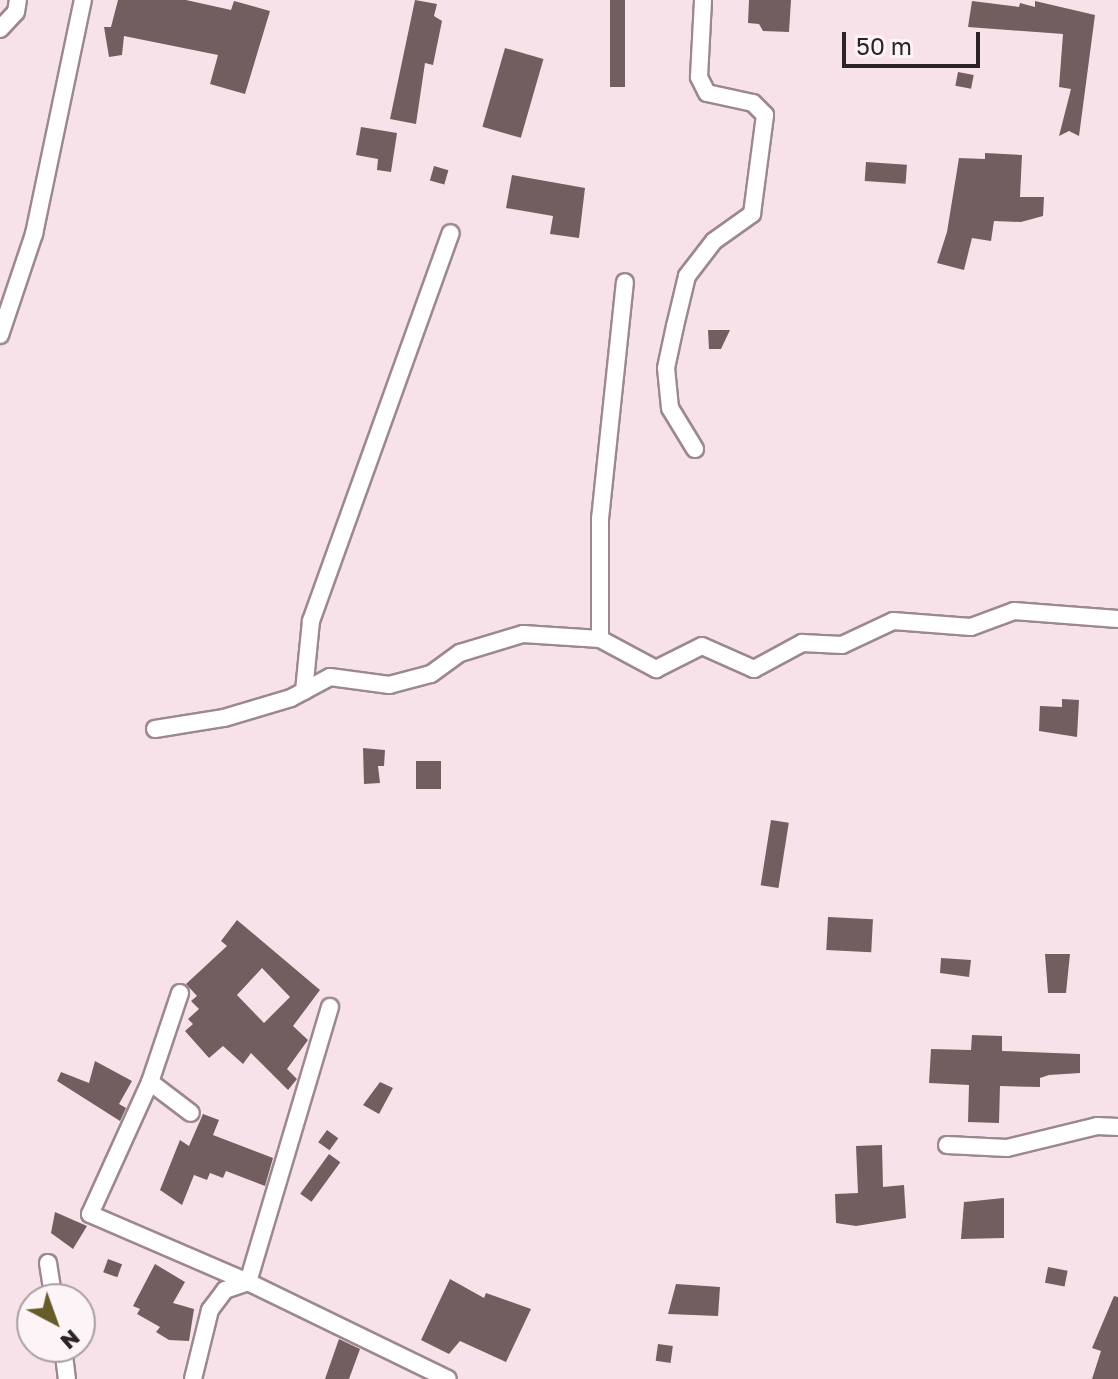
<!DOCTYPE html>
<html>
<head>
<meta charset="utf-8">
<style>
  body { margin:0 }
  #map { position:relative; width:1118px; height:1379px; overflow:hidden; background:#f8e2ea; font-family:"Golos Text",sans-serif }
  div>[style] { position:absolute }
  .building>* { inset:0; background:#725e5f; transform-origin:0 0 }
  .roads { filter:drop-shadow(2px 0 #9c8890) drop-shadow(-2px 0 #9c8890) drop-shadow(0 2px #9c8890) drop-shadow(0 -2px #9c8890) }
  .street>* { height:16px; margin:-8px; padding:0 8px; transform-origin:8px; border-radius:8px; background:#fff }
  span { translate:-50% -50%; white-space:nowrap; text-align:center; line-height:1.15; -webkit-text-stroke:8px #fdf4f7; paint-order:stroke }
  .north { position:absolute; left:16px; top:1283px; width:80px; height:80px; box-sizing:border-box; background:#fdf4f7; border:2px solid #a9a0a3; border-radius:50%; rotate:139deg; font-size:22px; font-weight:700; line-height:32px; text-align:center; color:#2b2326 }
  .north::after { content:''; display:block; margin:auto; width:28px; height:36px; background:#655c29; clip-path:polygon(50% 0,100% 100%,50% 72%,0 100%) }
  .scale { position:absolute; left:842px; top:32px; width:138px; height:36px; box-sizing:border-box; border:4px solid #2b2326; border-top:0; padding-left:10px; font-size:24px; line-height:28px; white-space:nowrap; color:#2b2326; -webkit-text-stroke:6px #fdf4f7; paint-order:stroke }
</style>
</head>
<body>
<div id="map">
  <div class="building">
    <div style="clip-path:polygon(118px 0,186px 0,231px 10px,234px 1px,270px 11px,245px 94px,210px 84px,218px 55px,124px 36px,122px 55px,109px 57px,104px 27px,111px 27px)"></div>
    <div style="clip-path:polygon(415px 0,437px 4px,434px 16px,442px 21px,433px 65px,425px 63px,416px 124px,390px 119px)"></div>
    <div style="left:610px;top:0;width:15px;height:87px"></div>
    <div style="clip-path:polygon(749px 0,791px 0,789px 32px,763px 31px,759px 24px,748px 23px)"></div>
    <div style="clip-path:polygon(972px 1px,1019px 7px,1020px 3px,1035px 7px,1035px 1px,1095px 15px,1079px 136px,1069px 131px,1059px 136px,1071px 89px,1059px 87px,1063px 34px,968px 27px)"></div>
    <div style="left:505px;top:48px;width:40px;height:82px;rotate:16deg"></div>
    <div style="left:958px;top:72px;width:16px;height:14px;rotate:11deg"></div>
    <div style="clip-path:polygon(361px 127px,397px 133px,391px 172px,377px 170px,378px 159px,356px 155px)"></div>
    <div style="clip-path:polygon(985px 153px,1022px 155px,1020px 197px,1044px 197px,1043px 216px,1021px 222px,994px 221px,991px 241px,972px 238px,964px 270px,937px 263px,947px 232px,959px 158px,985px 159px)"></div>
    <div style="left:866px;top:162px;width:41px;height:19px;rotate:4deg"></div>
    <div style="left:434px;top:166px;width:15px;height:15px;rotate:16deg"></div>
    <div style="clip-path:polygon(512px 175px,585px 188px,579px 238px,550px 234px,553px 216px,506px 208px)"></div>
    <div style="clip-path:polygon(708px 330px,730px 330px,721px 349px,709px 349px)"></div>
    <div style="clip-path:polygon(1062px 699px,1079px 700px,1077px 737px,1039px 731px,1040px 706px,1062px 707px)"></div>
    <div style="clip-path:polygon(363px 748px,385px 750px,384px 766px,378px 766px,380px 783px,364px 784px)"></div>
    <div style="left:441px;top:761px;width:28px;height:25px;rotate:90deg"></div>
    <div style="left:771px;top:820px;width:18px;height:66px;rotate:9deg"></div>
    <div style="left:828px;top:917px;width:45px;height:33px;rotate:3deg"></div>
    <div style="clip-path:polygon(evenodd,237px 920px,320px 990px,293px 1026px,308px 1040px,287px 1069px,297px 1079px,288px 1090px,251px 1053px,243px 1064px,223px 1046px,209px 1058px,185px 1031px,193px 1024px,188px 1019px,199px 1009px,191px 1001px,197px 996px,186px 984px,227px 946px,221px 941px,237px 920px,262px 968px,290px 997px,264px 1023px,237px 995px,262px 968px)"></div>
    <div style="clip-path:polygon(1045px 954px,1070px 954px,1066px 993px,1048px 993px)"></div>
    <div style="clip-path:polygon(941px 958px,971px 960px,969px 977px,940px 973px)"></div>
    <div style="clip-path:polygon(972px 1035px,1002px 1036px,1002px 1051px,1080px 1054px,1080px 1073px,1049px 1075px,1040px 1078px,1040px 1087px,1000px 1086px,999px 1123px,968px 1122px,969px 1085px,929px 1083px,931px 1049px,971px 1050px)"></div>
    <div style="clip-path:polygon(95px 1061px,132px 1081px,119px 1104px,126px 1108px,120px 1121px,57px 1081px,61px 1072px,89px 1083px)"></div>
    <div style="clip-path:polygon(380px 1082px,393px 1088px,379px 1114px,363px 1105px)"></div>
    <div style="clip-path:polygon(203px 1114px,219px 1120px,213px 1135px,273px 1158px,265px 1186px,226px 1171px,223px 1178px,210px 1173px,207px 1180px,194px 1175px,182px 1205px,160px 1190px,180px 1140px,189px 1146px)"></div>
    <div style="left:327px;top:1130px;width:14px;height:15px;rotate:36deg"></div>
    <div style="clip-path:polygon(882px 1145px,883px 1187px,904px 1185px,906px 1218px,856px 1226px,836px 1223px,835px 1194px,858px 1193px,856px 1146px)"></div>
    <div style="left:329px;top:1154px;width:14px;height:49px;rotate:36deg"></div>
    <div style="clip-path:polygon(1004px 1198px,1004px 1238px,961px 1239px,964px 1202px)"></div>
    <div style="clip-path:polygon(55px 1212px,87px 1226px,73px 1249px,51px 1233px)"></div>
    <div style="left:108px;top:1259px;width:15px;height:14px;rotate:20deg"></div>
    <div style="clip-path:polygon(155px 1264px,185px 1282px,173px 1303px,194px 1309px,189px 1341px,169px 1340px,156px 1332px,160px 1327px,137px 1314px,140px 1309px,133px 1306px)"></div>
    <div style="left:1048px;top:1267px;width:20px;height:16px;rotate:11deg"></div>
    <div style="clip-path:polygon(450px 1279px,484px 1298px,486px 1293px,531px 1309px,506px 1362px,460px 1341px,449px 1354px,421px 1340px)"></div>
    <div style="clip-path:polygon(676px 1284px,720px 1287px,718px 1316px,668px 1314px)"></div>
    <div style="clip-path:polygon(1114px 1296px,1118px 1297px,1118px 1379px,1092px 1379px,1101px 1351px,1092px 1348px)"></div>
    <div style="clip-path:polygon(339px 1339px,360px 1349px,349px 1379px,325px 1379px)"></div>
    <div style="left:658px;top:1344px;width:15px;height:17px;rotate:8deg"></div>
  </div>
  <div class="roads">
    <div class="street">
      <div style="left:0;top:29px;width:23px;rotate:-47deg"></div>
      <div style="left:16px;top:12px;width:12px;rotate:-81deg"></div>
      <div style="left:0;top:335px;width:107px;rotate:-71.4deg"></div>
      <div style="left:34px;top:234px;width:239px;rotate:-78.2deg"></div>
      <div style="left:695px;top:449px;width:48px;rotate:-121.4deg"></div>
      <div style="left:670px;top:408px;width:40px;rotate:-95.7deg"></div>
      <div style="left:666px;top:368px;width:43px;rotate:-77.9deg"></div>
      <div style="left:675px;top:326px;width:51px;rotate:-76.5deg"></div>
      <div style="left:687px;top:276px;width:44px;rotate:-52.4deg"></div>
      <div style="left:714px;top:241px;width:47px;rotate:-35.4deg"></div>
      <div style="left:752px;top:214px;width:100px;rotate:-82.5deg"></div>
      <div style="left:765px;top:115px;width:17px;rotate:-135deg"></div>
      <div style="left:753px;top:103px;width:47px;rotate:-167.7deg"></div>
      <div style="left:707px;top:93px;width:18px;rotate:-117deg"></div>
      <div style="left:699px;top:77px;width:77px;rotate:-87deg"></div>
      <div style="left:600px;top:639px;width:120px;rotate:-90deg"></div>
      <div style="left:600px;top:519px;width:238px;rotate:-84deg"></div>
      <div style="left:304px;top:691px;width:70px;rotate:-84.3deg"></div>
      <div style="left:311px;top:621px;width:412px;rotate:-70.2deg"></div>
      <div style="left:155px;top:729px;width:70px;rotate:-9.1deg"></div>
      <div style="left:224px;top:718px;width:70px;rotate:-16.6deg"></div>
      <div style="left:291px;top:698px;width:44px;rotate:-28.3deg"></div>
      <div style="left:330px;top:677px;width:60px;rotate:7.7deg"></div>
      <div style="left:389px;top:685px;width:43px;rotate:-14.7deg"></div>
      <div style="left:431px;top:674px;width:36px;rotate:-36deg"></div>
      <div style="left:460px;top:653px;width:66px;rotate:-16.8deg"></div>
      <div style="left:523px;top:634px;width:77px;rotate:3.7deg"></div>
      <div style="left:600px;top:639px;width:64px;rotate:28.2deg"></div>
      <div style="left:656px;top:669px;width:51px;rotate:-26.6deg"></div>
      <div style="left:702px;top:646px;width:57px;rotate:23.9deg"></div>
      <div style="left:754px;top:669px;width:55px;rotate:-28.4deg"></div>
      <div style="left:802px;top:643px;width:40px;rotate:2.9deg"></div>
      <div style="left:842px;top:645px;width:56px;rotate:-25.2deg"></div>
      <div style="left:893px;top:621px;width:78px;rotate:4.4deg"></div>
      <div style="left:971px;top:627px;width:46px;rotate:-20.4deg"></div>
      <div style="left:1014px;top:611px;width:104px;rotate:4.4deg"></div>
      <div style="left:180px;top:993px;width:94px;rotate:108.6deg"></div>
      <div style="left:150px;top:1082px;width:51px;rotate:37.1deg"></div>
      <div style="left:150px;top:1082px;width:145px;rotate:114.4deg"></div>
      <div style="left:90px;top:1214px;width:172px;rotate:23.3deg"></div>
      <div style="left:248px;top:1282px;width:222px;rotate:25.9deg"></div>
      <div style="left:947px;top:1145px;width:60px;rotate:2.9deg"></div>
      <div style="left:1007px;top:1148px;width:93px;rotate:-13.7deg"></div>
      <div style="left:1097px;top:1126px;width:21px;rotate:3deg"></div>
      <div style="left:48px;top:1263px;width:36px;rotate:81deg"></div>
      <div style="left:63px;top:1347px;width:32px;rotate:83deg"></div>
      <div style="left:193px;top:1379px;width:71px;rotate:-76.2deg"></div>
      <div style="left:210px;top:1310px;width:25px;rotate:-53deg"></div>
      <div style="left:225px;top:1290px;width:24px;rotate:-19deg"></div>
      <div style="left:248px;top:1282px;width:287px;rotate:-73.4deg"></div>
    </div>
  </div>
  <div class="north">N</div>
  <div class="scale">50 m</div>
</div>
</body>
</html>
